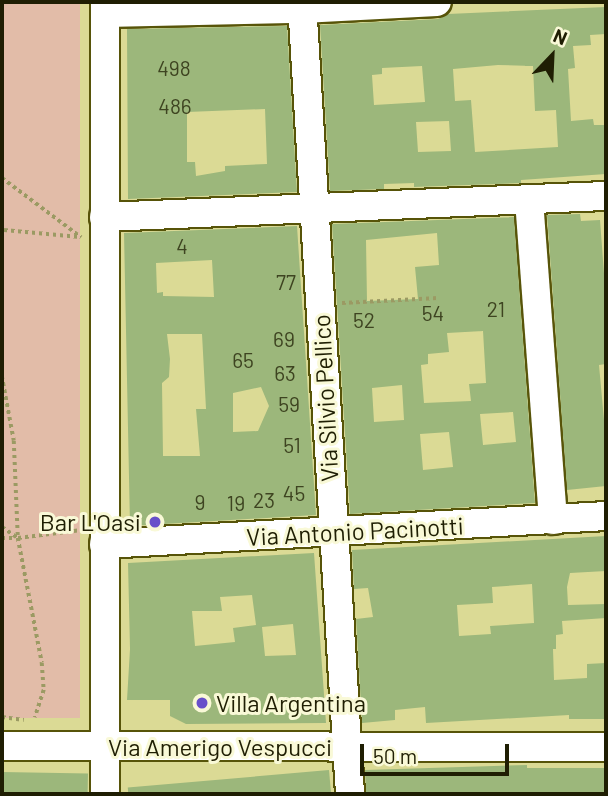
<!DOCTYPE html>
<html>
<head>
<meta charset="utf-8">
<style>
  body { margin:0 }
  #map { position:relative; width:608px; height:796px; overflow:hidden; background:#dbda95; font-family:Barlow,sans-serif }
  div>[style] { position:absolute }
  .green>* { inset:0; background:#e2bca8; transform-origin:0 0 }
  .building>* { inset:0; background:#9cb77b; transform-origin:0 0 }
  .path>* { height:3.5px; margin-top:-1.75px; transform-origin:0; background:repeating-linear-gradient(90deg,#9b9a63 0 3.5px,transparent 0 7px) }
  .roads { filter:drop-shadow(2px 0 #575409) drop-shadow(-2px 0 #575409) drop-shadow(0 2px #575409) drop-shadow(0 -2px #575409) }
  .minor>* { height:28px; margin:-14px; padding:0 14px; transform-origin:14px; border-radius:14px; background:#fff }
  .dots>* { width:19px; height:19px; translate:-50% -50%; box-sizing:border-box; border:4px solid #f9f9d7; border-radius:50% }
  span { translate:-50% -50%; white-space:nowrap; text-align:center; line-height:1.15; -webkit-text-stroke:6px #f9f9d7; paint-order:stroke }
  .number-label { font-size:21px; color:#3e4421 }
  .number-label span { -webkit-text-stroke-width:0 }
  .street-label { font-size:24px; color:#1f1e03 }
  .poi-label { font-size:24px; color:#1f1e03 }
  .right { translate:-100% -50%; text-align:right }
  .left { translate:0 -50%; text-align:left }
  .frame { position:absolute; inset:0; border:4px solid #1f1e03; pointer-events:none }
  .north { position:absolute; left:517px; top:21px; width:70px; height:70px; -webkit-text-stroke:5px #f9f9d7; paint-order:stroke; rotate:23deg; font-size:19px; font-weight:700; line-height:28px; text-align:center; color:#1f1e03 }
  .north::after { content:''; display:block; margin:auto; width:24px; height:32px; background:#1f1e03; clip-path:polygon(50% 0,100% 100%,50% 72%,0 100%) }
  .scale { position:absolute; left:360px; top:744px; width:149px; height:32px; box-sizing:border-box; border:4px solid #1f1e03; border-top:0; padding-left:9px; font-size:21px; line-height:24px; white-space:nowrap; color:#1f1e03; -webkit-text-stroke:5px #f9f9d7; paint-order:stroke }
</style>
</head>
<body>
<div id="map">
  <div class="green">
    <div style="left:2px;top:2px;width:78px;height:716px"></div>
  </div>
  <div class="building">
    <div style="clip-path:polygon(evenodd,606px 7px,606px 34px,590px 35px,591px 45px,573px 46px,575px 68px,568px 69px,571px 121px,593px 119px,594px 125px,606px 125px,606px 174px,521px 180px,521px 183px,414px 187px,414px 183px,384px 184px,384px 189px,330px 191px,320px 25px,438px 19px,448px 14px,606px 7px,498px 65px,533px 66px,535px 111px,556px 110px,558px 147px,475px 152px,471px 100px,455px 101px,453px 69px,498px 65px,606px 7px,422px 66px,425px 102px,374px 105px,372px 75px,382px 74px,382px 68px,422px 66px,606px 7px,449px 121px,451px 151px,418px 152px,416px 122px,449px 121px)"></div>
    <div style="clip-path:polygon(evenodd,287px 26px,297px 192px,128px 199px,127px 29px,287px 26px,265px 109px,267px 164px,225px 166px,225px 171px,196px 176px,195px 162px,187px 162px,187px 112px,265px 109px)"></div>
    <div style="clip-path:polygon(580px 214px,581px 221px,600px 220px,606px 300px,606px 364px,599px 365px,606px 442px,606px 486px,567px 490px,547px 215px)"></div>
    <div style="clip-path:polygon(evenodd,514px 217px,535px 503px,350px 514px,332px 224px,514px 217px,437px 233px,439px 265px,415px 267px,418px 299px,367px 301px,366px 240px,437px 233px,514px 217px,483px 331px,486px 383px,469px 384px,471px 401px,424px 403px,421px 365px,428px 364px,428px 354px,449px 352px,447px 333px,483px 331px,514px 217px,402px 385px,404px 420px,374px 422px,372px 388px,402px 385px,514px 217px,513px 412px,516px 442px,483px 445px,480px 414px,513px 412px,514px 217px,449px 432px,453px 467px,423px 470px,420px 434px,449px 432px)"></div>
    <div style="clip-path:polygon(evenodd,297px 226px,316px 515px,130px 526px,124px 233px,297px 226px,212px 260px,214px 297px,163px 296px,163px 292px,157px 293px,156px 263px,212px 260px,297px 226px,167px 334px,202px 334px,206px 409px,196px 409px,200px 456px,163px 456px,162px 383px,169px 377px,170px 359px,167px 334px,297px 226px,261px 387px,269px 406px,258px 431px,233px 432px,233px 393px,261px 387px)"></div>
    <div style="clip-path:polygon(evenodd,606px 536px,606px 571px,570px 573px,567px 587px,568px 605px,606px 604px,606px 618px,562px 621px,563px 634px,556px 635px,556px 649px,553px 649px,554px 680px,587px 678px,587px 664px,606px 663px,606px 719px,569px 719px,569px 715px,426px 723px,425px 707px,395px 710px,395px 720px,362px 723px,356px 619px,373px 617px,368px 588px,354px 589px,352px 550px,606px 536px,532px 584px,534px 623px,490px 626px,491px 634px,459px 636px,457px 605px,493px 603px,492px 587px,532px 584px)"></div>
    <div style="clip-path:polygon(evenodd,314px 553px,326px 723px,186px 724px,170px 716px,170px 700px,127px 700px,130px 649px,128px 563px,314px 553px,252px 595px,256px 625px,233px 628px,235px 642px,195px 646px,192px 611px,222px 611px,220px 597px,252px 595px,314px 553px,293px 624px,296px 655px,265px 656px,262px 627px,293px 624px)"></div>
    <div style="clip-path:polygon(527px 765px,527px 768px,606px 768px,606px 794px,366px 794px,365px 770px)"></div>
    <div style="left:329px;top:770px;width:24px;height:202px;rotate:85deg"></div>
    <div style="left:2px;top:772px;width:86px;height:22px;rotate:1deg"></div>
  </div>
  <div class="path">
    <div style="left:2px;top:178px;width:99px;rotate:36.8deg"></div>
    <div style="left:2px;top:225px;width:80px;rotate:90deg"></div>
    <div style="left:4px;top:230px;width:76px;rotate:5.3deg"></div>
    <div style="left:342px;top:303px;width:96px;rotate:-3deg"></div>
    <div style="left:2px;top:376px;width:66px;rotate:79.5deg"></div>
    <div style="left:14px;top:441px;width:97px;rotate:87.6deg"></div>
    <div style="left:18px;top:538px;width:127px;rotate:79.1deg"></div>
    <div style="left:42px;top:663px;width:27px;rotate:86deg"></div>
    <div style="left:44px;top:690px;width:29px;rotate:108deg"></div>
    <div style="left:2px;top:527px;width:19px;rotate:35deg"></div>
    <div style="left:18px;top:538px;width:64px;rotate:-7.2deg"></div>
    <div style="left:2px;top:538px;width:14px"></div>
    <div style="left:2px;top:717px;width:22px;rotate:8deg"></div>
  </div>
  <div class="roads">
    <div class="minor">
      <div style="left:302px;top:2px;width:793px;rotate:86.53deg"></div>
      <div style="left:105px;top:13px;width:197px;rotate:-1.2deg"></div>
      <div style="left:302px;top:9px;width:135px;rotate:-3deg"></div>
      <div style="left:529px;top:200px;width:321px;rotate:85.7deg"></div>
      <div style="left:104px;top:217px;width:502px;rotate:-2.4deg"></div>
      <div style="left:104px;top:544px;width:503px;rotate:-3.19deg"></div>
      <div style="left:2px;top:746px;width:604px;rotate:0.09deg"></div>
      <div style="left:105px;top:794px;width:792px;rotate:-90deg"></div>
    </div>
  </div>
  <div class="dots">
    <div style="left:155px;top:522px;background:#6850ca"></div>
    <div style="left:202px;top:703px;background:#6850ca"></div>
  </div>
  <div class="number-label">
    <span style="left:174px;top:68px">498</span>
    <span style="left:175px;top:106px">486</span>
    <span style="left:182px;top:246px">4</span>
    <span style="left:286px;top:282px">77</span>
    <span style="left:496px;top:309px">21</span>
    <span style="left:433px;top:313px">54</span>
    <span style="left:364px;top:320px">52</span>
    <span style="left:284px;top:339px">69</span>
    <span style="left:243px;top:360px">65</span>
    <span style="left:285px;top:373px">63</span>
    <span style="left:289px;top:404px">59</span>
    <span style="left:292px;top:445px">51</span>
    <span style="left:294px;top:493px">45</span>
    <span style="left:264px;top:500px">23</span>
    <span style="left:200px;top:502px">9</span>
    <span style="left:236px;top:503px">19</span>
  </div>
  <div class="street-label">
    <span style="left:325px;top:398px;rotate:-93deg">Via Silvio Pellico</span>
    <span style="left:355px;top:531px;rotate:-3deg">Via Antonio Pacinotti</span>
    <span style="left:220px;top:747px">Via Amerigo Vespucci</span>
  </div>
  <div class="poi-label">
    <span class="right" style="left:141px;top:522px">Bar L'Oasi</span>
    <span class="left" style="left:216px;top:703px">Villa Argentina</span>
  </div>
  <div class="frame"></div>
  <div class="north">N</div>
  <div class="scale">50 m</div>
</div>
</body>
</html>
